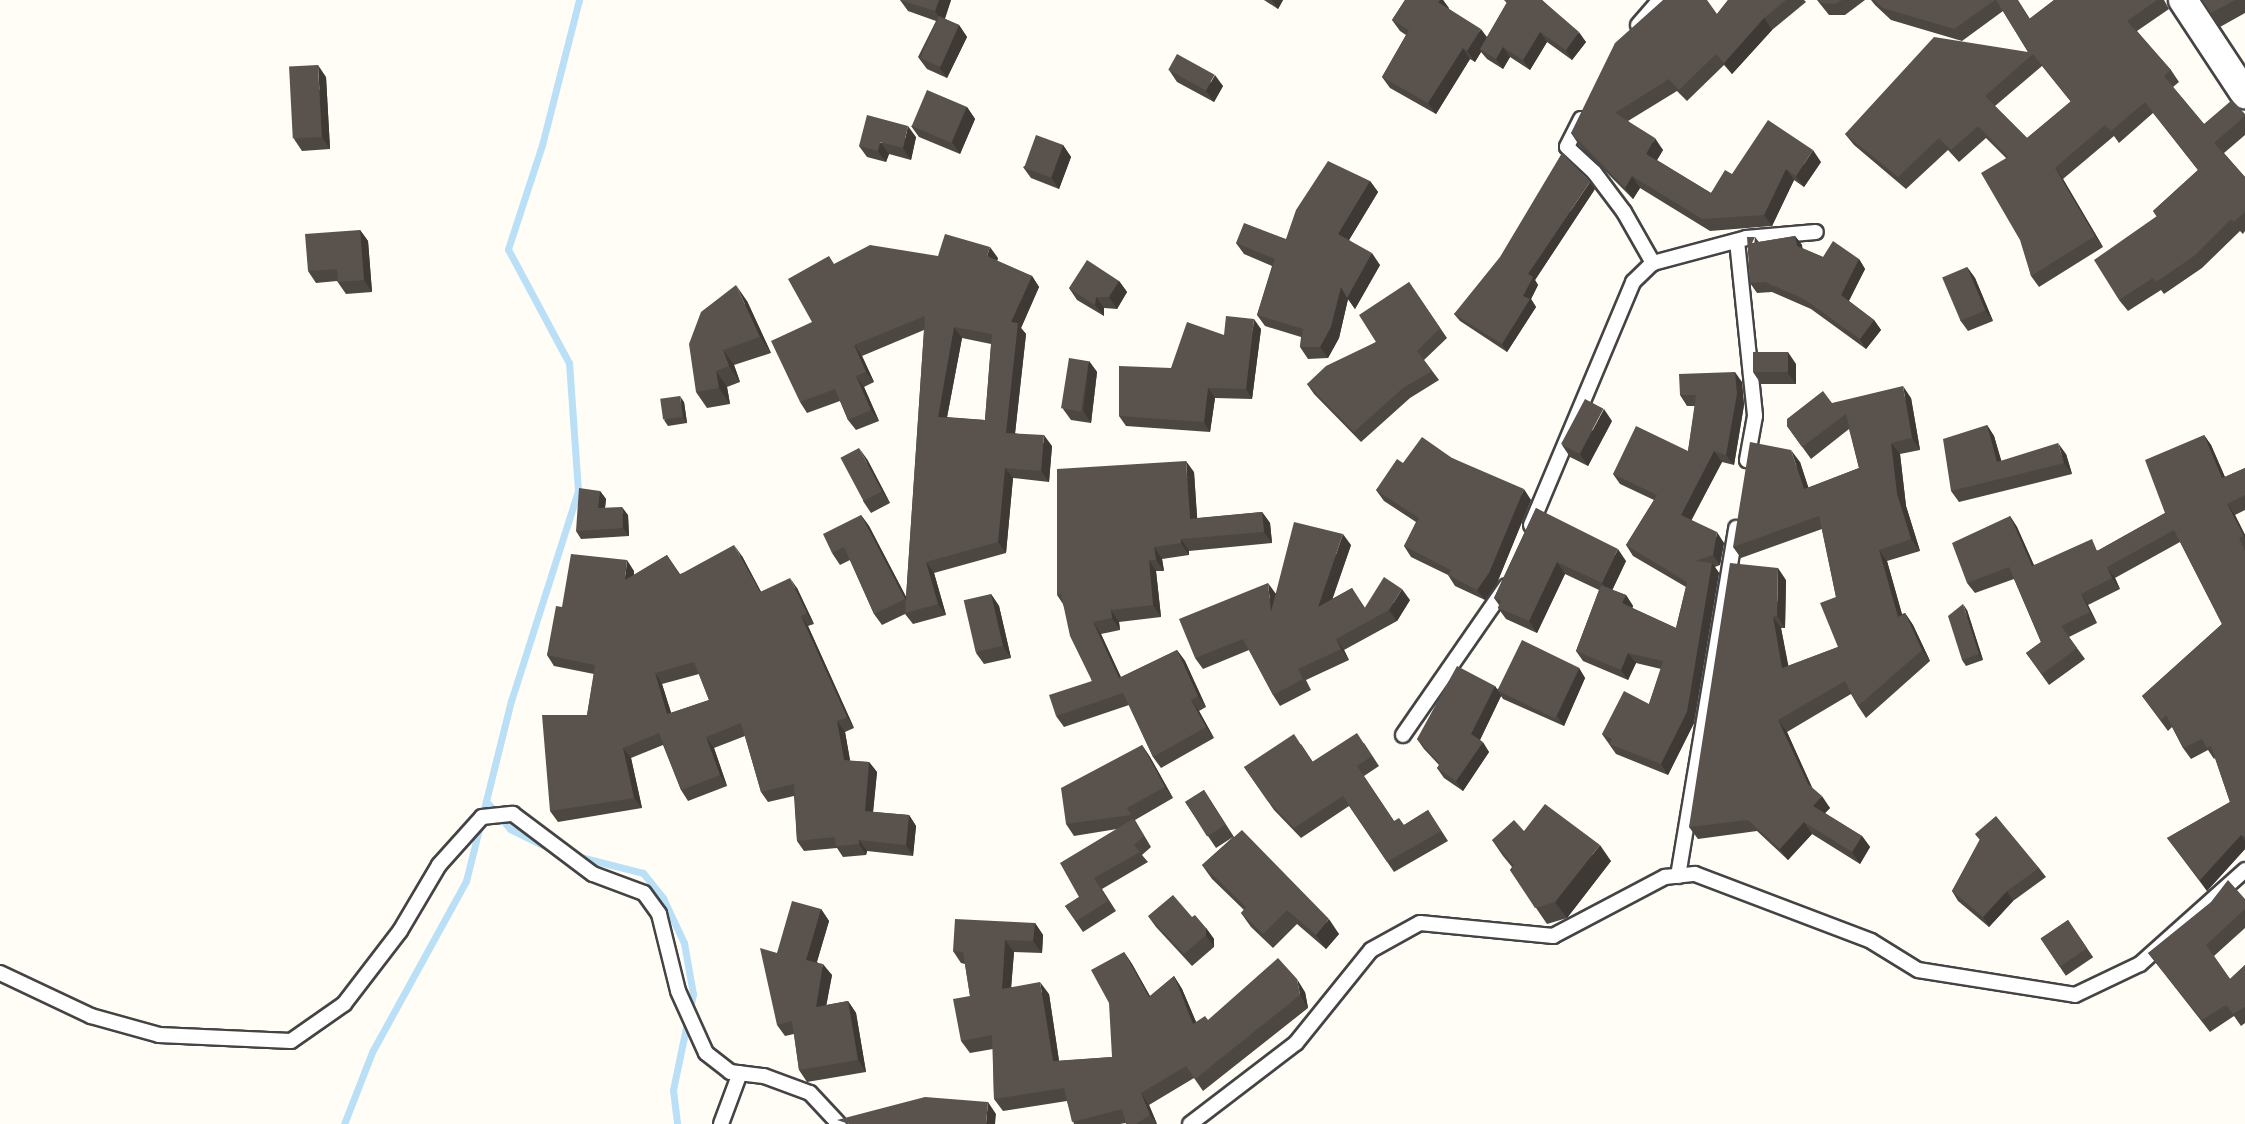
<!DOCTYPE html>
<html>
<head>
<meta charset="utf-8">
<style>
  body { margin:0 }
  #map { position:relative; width:2245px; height:1124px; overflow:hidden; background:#fffdf5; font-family:"Libre Baskerville",serif }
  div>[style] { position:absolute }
  .stream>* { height:7px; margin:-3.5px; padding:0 3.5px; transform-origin:3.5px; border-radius:3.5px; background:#b9e0f7 }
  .roads { filter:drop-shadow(2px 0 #444) drop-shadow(-2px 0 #444) drop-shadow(0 2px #444) drop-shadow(0 -2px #444) }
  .service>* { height:14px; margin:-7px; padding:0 7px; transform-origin:7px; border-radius:7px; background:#fff }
  .minor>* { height:28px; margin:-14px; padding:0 14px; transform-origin:14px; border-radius:14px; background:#fff }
  .wall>* { inset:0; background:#4d4742; transform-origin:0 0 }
  .shaded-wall>* { inset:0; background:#3f3936 }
  .building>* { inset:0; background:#5a524d; transform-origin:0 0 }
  span { translate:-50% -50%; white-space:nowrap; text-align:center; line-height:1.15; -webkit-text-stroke:7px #fff; paint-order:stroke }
</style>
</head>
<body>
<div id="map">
  <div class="stream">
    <div style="left:486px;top:801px;width:37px;rotate:49deg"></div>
    <div style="left:510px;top:829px;width:52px;rotate:26.1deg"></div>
    <div style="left:572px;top:855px;width:73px;rotate:14.2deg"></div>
    <div style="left:643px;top:873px;width:32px;rotate:51deg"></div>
    <div style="left:663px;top:898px;width:50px;rotate:65deg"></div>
    <div style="left:684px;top:943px;width:52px;rotate:80deg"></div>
    <div style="left:693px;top:994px;width:98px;rotate:101.8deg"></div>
    <div style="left:673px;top:1090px;width:34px;rotate:83deg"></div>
    <div style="left:344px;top:1124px;width:77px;rotate:-68.7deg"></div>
    <div style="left:372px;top:1052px;width:195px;rotate:-61.2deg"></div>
    <div style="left:466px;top:881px;width:186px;rotate:-76deg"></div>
    <div style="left:511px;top:701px;width:220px;rotate:-72.3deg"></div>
    <div style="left:578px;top:491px;width:128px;rotate:-94deg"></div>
    <div style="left:569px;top:363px;width:129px;rotate:-118.2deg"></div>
    <div style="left:508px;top:249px;width:109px;rotate:-71.9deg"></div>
    <div style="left:542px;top:145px;width:150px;rotate:-75.7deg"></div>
  </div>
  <div class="roads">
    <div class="service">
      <div style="left:1638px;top:25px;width:33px;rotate:-49deg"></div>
      <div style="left:1581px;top:119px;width:31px;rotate:117deg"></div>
      <div style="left:1567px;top:147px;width:37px;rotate:43deg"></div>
      <div style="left:1594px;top:172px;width:50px;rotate:53.1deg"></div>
      <div style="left:1624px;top:212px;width:59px;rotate:60.4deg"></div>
      <div style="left:1737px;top:241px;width:176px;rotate:84.1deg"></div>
      <div style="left:1755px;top:416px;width:45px;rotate:100.3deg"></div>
      <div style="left:1531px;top:525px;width:264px;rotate:-67.2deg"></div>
      <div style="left:1633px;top:282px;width:28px;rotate:-44deg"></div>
      <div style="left:1653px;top:263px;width:96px;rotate:-15deg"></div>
      <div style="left:1746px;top:238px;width:70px;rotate:-4.9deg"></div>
      <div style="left:1403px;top:735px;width:181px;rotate:-55.3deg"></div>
      <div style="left:1678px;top:876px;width:353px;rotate:-80.5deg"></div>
      <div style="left:0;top:973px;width:101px;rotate:25.3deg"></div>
      <div style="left:91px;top:1016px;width:71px;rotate:15.6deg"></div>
      <div style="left:159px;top:1035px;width:132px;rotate:2.6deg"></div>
      <div style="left:291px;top:1041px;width:65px;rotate:-34.9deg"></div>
      <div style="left:344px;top:1004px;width:92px;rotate:-52.5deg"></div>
      <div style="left:400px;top:931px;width:77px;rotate:-59.4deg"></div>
      <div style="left:439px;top:865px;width:64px;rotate:-48.1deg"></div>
      <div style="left:482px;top:817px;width:31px;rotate:-6deg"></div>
      <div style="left:513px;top:814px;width:100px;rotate:36.9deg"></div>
      <div style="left:593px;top:874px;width:54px;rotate:20.4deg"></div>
      <div style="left:644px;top:893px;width:26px;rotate:54deg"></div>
      <div style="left:659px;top:914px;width:79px;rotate:76.1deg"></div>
      <div style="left:678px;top:991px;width:68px;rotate:65.7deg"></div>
      <div style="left:706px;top:1053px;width:31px;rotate:38deg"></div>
      <div style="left:730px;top:1072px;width:34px;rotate:7deg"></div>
      <div style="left:764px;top:1076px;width:49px;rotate:20.3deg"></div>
      <div style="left:810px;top:1093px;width:42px;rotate:46.9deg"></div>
      <div style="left:721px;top:1124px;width:54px;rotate:-69.6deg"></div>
      <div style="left:1190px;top:1124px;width:133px;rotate:-37.4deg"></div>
      <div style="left:1296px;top:1043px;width:119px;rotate:-51.1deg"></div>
      <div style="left:1371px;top:950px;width:56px;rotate:-28.9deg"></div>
      <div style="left:1420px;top:923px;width:134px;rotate:5.6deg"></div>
      <div style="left:1553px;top:936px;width:127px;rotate:-27.8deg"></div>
      <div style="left:1665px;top:877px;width:30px;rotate:-6deg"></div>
      <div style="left:1695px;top:874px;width:188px;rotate:20.8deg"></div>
      <div style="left:1871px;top:941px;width:55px;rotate:31.7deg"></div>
      <div style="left:1918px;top:970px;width:159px;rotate:9deg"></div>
      <div style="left:2075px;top:995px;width:72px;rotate:-25.5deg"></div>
      <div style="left:2140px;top:964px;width:141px;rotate:-41.8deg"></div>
    </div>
    <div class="minor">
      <div style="left:2183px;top:0;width:113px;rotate:56.6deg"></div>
    </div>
  </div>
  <div class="wall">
    <div style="clip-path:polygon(900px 0,951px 0,945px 19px,959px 25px,967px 37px,947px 78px,927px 69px,918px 57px,936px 21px,908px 11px)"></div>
    <div style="clip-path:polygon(1264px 0,1283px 0,1278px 9px)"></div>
    <div style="clip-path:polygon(1405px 0,1443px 0,1449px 9px,1487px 37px,1507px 3px,1504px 0,1542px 0,1586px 42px,1572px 60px,1547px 42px,1530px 70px,1510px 57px,1503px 69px,1487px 59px,1481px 52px,1475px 62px,1470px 59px,1436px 114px,1390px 88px,1382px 77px,1406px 35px,1400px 31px,1392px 20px)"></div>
    <div style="clip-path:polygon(1728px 0,1804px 0,1806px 2px,1772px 30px,1732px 74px,1724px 65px,1687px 101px,1677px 91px,1628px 121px,1663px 150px,1657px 160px,1711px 193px,1732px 174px,1821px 162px,1804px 187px,1794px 180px,1772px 226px,1710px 231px,1640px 188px,1633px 199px,1579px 145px,1571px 133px,1717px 14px)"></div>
    <div style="clip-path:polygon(1817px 0,1865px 0,1845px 15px,1829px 15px)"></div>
    <div style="clip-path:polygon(evenodd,1871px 0,2018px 0,2030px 19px,2054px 0,2164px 0,2169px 9px,2137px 31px,2171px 70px,2179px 82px,2173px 87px,2204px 124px,2245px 114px,2245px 135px,2224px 153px,2245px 177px,2245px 231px,2243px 234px,2240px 231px,2202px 268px,2164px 294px,2161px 290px,2128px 311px,2119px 300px,2157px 217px,2153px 211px,2198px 170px,2153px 113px,2119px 143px,2114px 136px,2063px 179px,2103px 247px,2039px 287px,2031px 276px,2006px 158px,1986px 138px,1959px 162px,1948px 150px,1906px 189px,1854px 145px,1845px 134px,2028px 52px,2003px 11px,1962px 41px,1891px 20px,1875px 5px,1871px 0,2042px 66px,2071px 102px,2027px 138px,1995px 106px,2042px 66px)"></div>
    <div style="clip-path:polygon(2202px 0,2245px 0,2245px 13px,2220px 27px)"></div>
    <div style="clip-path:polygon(1169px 70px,1223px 86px,1214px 102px,1177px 82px)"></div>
    <div style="clip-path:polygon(326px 77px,330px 149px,302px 151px,294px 139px)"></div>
    <div style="clip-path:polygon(967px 107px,975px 119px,960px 154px,919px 137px,911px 126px)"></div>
    <div style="clip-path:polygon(916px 137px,911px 160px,889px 154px,886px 162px,867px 157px,859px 146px)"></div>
    <div style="clip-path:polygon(1063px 145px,1071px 157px,1059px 189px,1031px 178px,1023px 167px)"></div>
    <div style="clip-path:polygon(1370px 181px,1378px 192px,1349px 240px,1380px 265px,1355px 309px,1348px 299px,1339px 338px,1328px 358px,1308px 359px,1300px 347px,1301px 337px,1265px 326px,1257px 315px,1272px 266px,1244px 254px,1236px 243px,1286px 239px)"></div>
    <div style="clip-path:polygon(1595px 189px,1535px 280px,1538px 285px,1531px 299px,1536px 307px,1507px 352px,1460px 321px,1454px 314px)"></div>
    <div style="clip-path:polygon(360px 230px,368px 241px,372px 292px,346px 294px,337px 281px,316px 283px,308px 271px)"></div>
    <div style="clip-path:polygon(1795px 236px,1802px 245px,1802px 248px,1823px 257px,1859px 259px,1865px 269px,1849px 301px,1874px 320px,1881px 330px,1866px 349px,1811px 309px,1772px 292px,1757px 293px,1750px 283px,1755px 237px,1759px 242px)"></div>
    <div style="clip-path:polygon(evenodd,938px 256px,998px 258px,997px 261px,1032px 276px,1039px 287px,1021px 328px,1026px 334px,1015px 433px,1052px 446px,1049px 482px,1013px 478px,1006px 553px,934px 573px,946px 615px,913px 624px,905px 614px,882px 625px,874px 614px,850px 560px,840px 565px,832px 553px,861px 515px,869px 526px,906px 597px,924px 330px,862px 356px,874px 382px,864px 387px,879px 421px,856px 430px,848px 420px,840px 401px,807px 413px,800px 402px,834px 264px,938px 256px,962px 338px,991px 344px,985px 420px,947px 417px,962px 338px)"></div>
    <div style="clip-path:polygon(1967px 267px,1975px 278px,1993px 321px,1968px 331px,1960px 320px)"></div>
    <div style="clip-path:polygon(1119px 281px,1127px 292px,1117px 309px,1104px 308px,1104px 316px,1077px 300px,1069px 288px)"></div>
    <div style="clip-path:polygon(1409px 282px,1447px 338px,1424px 360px,1439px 380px,1410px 398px,1361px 442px,1314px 394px,1307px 384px,1376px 342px)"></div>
    <div style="clip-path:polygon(747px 301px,771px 353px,734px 365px,740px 382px,727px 387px,730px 404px,707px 408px,696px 392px)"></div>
    <div style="clip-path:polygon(1261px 329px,1252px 399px,1215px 398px,1210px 432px,1126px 426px,1119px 416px,1171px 368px,1224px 335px)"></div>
    <div style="clip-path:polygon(1089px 361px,1097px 372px,1091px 423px,1071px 420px,1063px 409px)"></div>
    <div style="clip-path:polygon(1796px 364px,1796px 384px,1761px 384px,1753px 372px)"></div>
    <div style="clip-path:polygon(1742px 382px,1744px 405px,1734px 465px,1722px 462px,1691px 520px,1724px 543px,1720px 565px,1715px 567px,1719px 573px,1694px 723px,1668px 775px,1616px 754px,1602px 734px,1649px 704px,1661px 669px,1636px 663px,1628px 680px,1583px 661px,1576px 651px,1599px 590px,1565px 574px,1537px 633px,1506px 619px,1498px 608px,1499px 605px,1494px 598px,1536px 508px,1626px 561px,1612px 590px,1626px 595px,1633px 606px,1632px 608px,1676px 628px,1686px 587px,1633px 556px,1626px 545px,1654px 500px,1620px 484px,1613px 474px,1688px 451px,1695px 406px,1687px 406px,1680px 395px)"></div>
    <div style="clip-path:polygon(1911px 398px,1920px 450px,1900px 454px,1906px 506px,1920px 551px,1887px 561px,1902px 614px,1905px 613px,1913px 625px,1930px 661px,1866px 718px,1858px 706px,1851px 694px,1787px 732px,1812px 788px,1830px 808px,1825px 813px,1862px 836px,1870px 847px,1860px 864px,1812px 834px,1788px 860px,1757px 831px,1698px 839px,1689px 827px,1786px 580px,1785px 628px,1781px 628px,1788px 666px,1838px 647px,1836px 597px,1822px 529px,1741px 558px,1733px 547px,1800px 462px,1808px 488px,1859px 468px,1849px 429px,1811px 459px,1787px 426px)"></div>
    <div style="clip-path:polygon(684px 402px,687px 423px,668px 426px,664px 420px)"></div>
    <div style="clip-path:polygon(1612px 421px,1588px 466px,1570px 457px,1562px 445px)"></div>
    <div style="clip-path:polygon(1987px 425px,1994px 436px,2001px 461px,2066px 454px,2072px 474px,1959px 502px,1951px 491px)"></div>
    <div style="clip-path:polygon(2204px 435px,2211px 445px,2225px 477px,2245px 468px,2245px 510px,2235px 515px,2245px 535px,2245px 849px,2207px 891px,2167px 838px,2230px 802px,2215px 758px,2214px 759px,2208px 750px,2191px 759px,2183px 748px,2172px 727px,2168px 731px,2142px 696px,2222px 624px,2180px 542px,2115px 578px,2120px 589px,2088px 605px,2097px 623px,2069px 637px,2085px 659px,2049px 685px,2026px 653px,2041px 642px,2014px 579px,1975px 593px,1967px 583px,2010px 516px,2017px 527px,2034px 565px,2099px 550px,2165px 513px)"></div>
    <div style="clip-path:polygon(1452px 458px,1531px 500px,1497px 583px,1485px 600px,1455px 586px,1448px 575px,1411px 557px,1404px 546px,1416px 522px,1384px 501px,1376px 490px,1403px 463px)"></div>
    <div style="clip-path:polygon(867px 459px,890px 503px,871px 513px,863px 501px)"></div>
    <div style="clip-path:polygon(1194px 472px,1197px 518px,1262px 512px,1270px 523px,1272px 543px,1189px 551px,1189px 555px,1162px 559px,1164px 571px,1156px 571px,1161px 617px,1119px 622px,1120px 630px,1101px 634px,1121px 677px,1177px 650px,1185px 661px,1206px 707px,1199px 711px,1214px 738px,1161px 768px,1153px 757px,1129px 705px,1064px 727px,1056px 716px,1092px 681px,1063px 604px,1057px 595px)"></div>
    <div style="clip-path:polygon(600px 491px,606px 499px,605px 508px,628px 515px,629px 536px,581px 539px,576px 531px)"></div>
    <div style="clip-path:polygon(1351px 545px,1332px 599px,1352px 588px,1365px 608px,1410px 600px,1397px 621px,1344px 650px,1349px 660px,1306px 680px,1311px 690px,1280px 706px,1273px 695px,1249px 650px,1203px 669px,1195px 658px,1276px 593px)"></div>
    <div style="clip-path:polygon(evenodd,667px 555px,680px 574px,742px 556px,761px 592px,797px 588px,814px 624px,808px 626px,854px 728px,845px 732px,850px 761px,869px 762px,877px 772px,873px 812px,909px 815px,916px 826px,913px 856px,867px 851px,866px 855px,843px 857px,837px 848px,804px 851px,797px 841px,794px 796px,768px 802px,761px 792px,745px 736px,714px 748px,727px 786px,688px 801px,681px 790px,663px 745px,631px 758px,642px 808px,558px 822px,550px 811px,587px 715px,594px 674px,554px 666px,547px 655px,562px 607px,634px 571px,634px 575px,667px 555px,699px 674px,709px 700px,671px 713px,662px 684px,699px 674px)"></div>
    <div style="clip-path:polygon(991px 594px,999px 606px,1011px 658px,984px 664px,976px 653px)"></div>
    <div style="clip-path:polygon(1967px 610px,1983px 660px,1966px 666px,1962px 660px)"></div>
    <div style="clip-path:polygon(1579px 668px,1585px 678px,1564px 726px,1503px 699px,1501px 696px,1480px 740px,1489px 752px,1463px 791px,1444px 778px,1437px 768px,1439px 765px,1424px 749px,1417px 739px,1495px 686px,1497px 689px)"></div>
    <div style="clip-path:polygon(1364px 743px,1379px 766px,1364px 776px,1394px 821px,1404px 825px,1428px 810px,1448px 841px,1394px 872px,1349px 806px,1301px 838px,1274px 810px,1244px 767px,1301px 744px,1313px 762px)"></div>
    <div style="clip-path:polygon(1142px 745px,1150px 757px,1173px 798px,1135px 820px,1151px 847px,1142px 855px,1148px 862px,1102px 889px,1116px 911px,1083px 932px,1065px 906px,1079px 897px,1117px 829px,1074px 836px,1066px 824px)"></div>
    <div style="clip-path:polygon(1204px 790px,1234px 837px,1339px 934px,1326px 949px,1297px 924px,1273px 948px,1251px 927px,1241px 913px,1244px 910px,1212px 879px,1202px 865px,1233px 837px,1216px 848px,1185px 802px)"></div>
    <div style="clip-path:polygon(1524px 831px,1611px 861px,1567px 918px,1547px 924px,1510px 870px,1512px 867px,1503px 856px,1492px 840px)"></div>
    <div style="clip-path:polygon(1975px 834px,2039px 868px,2046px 877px,2013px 901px,1989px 927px,1958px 901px,1952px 891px,1980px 840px)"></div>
    <div style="clip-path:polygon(2245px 899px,2245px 928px,2214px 956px,2230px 979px,2245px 965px,2245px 1023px,2241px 1026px,2234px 1016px,2210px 1032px,2148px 953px)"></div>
    <div style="clip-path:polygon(821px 909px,829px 921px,817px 962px,832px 975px,826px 1005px,848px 1001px,856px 1013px,866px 1072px,807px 1082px,799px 1070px,794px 1034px,785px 1036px,777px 1025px,777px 953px)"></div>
    <div style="clip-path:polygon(1148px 916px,1206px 928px,1214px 939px,1214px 947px,1192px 966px,1156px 927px)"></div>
    <div style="left:2068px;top:920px;width:45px;height:33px;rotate:56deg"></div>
    <div style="clip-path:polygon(1035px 923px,1043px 935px,1042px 953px,1014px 952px,1011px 987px,1049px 994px,1059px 1061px,1112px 1057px,1124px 952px,1132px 964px,1150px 996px,1174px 976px,1182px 989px,1196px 1022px,1208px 1020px,1305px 992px,1308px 1008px,1203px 1091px,1194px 1078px,1149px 1105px,1157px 1124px,1126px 1124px,1126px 1123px,1120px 1124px,1074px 1124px,1067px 1101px,1003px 1111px,994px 1099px,993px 1049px,970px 1053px,961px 1041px,970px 996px,965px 964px,961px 963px,953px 951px)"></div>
  </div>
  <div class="shaded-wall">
    <div style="clip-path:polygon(939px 0,951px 0,943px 23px,935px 11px)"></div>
    <div style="clip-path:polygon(1272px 0,1283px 0,1278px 9px)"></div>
    <div style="clip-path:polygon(1440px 0,1443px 0,1449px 8px,1446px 13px,1438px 2px)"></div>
    <div style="clip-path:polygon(1764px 18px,1772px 30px,1732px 74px,1724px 63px)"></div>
    <div style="clip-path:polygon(959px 25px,967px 37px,947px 78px,939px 67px)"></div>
    <div style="clip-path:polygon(1481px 29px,1489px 40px,1480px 49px,1481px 52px,1475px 62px,1467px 51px)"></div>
    <div style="clip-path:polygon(1540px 32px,1547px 42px,1530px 70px,1523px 60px)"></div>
    <div style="clip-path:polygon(1579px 32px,1586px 42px,1572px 60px,1566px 50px)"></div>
    <div style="clip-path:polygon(1503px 47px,1510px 57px,1503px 69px,1496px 59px)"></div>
    <div style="clip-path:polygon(1463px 48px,1470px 59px,1436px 114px,1428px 103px)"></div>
    <div style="clip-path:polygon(318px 65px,326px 77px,330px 149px,322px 137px)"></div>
    <div style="clip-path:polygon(1215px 75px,1223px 86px,1214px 102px,1206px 91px)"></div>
    <div style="clip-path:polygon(967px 107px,975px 119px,960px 154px,952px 142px)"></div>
    <div style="clip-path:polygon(908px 126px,916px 137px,911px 160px,903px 148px)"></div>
    <div style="clip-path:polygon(1655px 138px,1663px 150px,1654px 165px,1646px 154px)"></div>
    <div style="clip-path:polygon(880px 142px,889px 154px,886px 162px,878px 151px)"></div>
    <div style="clip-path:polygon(1063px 145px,1071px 157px,1059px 189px,1051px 177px)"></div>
    <div style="clip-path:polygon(1813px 150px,1821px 162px,1804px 187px,1796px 176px)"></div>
    <div style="clip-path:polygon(2055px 168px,2063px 179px,2103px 247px,2095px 236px)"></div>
    <div style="clip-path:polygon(1786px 169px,1794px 180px,1772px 226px,1764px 215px)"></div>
    <div style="clip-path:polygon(1632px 176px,1640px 188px,1633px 199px,1625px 188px)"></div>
    <div style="clip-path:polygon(1370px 181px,1378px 192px,1346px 245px,1338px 234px)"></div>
    <div style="clip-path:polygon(1590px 182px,1595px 189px,1535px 280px,1538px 285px,1531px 299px,1536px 307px,1507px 352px,1502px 344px,1523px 296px,1528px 274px)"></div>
    <div style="clip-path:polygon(360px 230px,368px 241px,372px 292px,364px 280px)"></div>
    <div style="clip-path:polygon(1795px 236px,1802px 245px,1804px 256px,1797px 246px)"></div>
    <div style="clip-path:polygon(990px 247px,998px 258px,995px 267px,987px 256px)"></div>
    <div style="clip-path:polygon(1372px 253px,1380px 265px,1355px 309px,1348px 299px,1339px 338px,1328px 358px,1320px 347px,1341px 287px)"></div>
    <div style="clip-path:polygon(1859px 259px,1865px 269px,1847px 304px,1841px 295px)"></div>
    <div style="clip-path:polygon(1967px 267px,1975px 278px,1993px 321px,1985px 310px)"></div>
    <div style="clip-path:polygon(1032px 276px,1039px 287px,1021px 328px,1026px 334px,1014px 443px,1006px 433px,1011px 322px)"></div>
    <div style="clip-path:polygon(1119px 281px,1127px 292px,1117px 309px,1109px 297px)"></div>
    <div style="clip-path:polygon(736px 285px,747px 301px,771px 353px,760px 337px)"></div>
    <div style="clip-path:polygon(1096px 297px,1104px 308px,1104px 316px,1095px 305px)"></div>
    <div style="clip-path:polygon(1254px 319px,1261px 329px,1252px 399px,1246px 389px)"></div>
    <div style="clip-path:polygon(1874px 320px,1881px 330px,1866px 349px,1860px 339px)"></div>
    <div style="clip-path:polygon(954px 327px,962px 338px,945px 428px,938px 417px)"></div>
    <div style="clip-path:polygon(854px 345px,862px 356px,874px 382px,866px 372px)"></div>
    <div style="clip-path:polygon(723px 350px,734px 365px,740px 382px,729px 366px)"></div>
    <div style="clip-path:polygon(1788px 352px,1796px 364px,1796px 384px,1788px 373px)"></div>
    <div style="clip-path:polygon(1089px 361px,1097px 372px,1091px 423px,1083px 411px)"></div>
    <div style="clip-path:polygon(716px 371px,727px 387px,730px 404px,719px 388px)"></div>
    <div style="clip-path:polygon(1735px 372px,1742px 382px,1744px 405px,1734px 465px,1726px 455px)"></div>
    <div style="clip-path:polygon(856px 376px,864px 387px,879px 421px,871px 410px)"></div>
    <div style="clip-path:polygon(1903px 386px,1911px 398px,1920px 450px,1912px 438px)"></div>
    <div style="clip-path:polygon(1208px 388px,1215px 398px,1210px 432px,1204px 422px)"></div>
    <div style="clip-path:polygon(680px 396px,684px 402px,687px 423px,683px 417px)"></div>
    <div style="clip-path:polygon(1604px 409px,1612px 421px,1588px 466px,1580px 454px)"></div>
    <div style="clip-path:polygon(1987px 425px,1994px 436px,2005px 473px,1997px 462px)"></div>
    <div style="clip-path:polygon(1044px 435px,1052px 446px,1049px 482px,1041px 471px)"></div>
    <div style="clip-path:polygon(2204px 435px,2211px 445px,2230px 489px,2222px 478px)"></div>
    <div style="clip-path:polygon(1891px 443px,1900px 454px,1906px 506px,1920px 551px,1911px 539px,1897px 494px)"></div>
    <div style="clip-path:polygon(2058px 443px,2066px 454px,2072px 474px,2064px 463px)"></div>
    <div style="clip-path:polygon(859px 448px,867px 459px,890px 503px,882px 491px)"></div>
    <div style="clip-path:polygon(1791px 450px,1800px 462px,1813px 501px,1804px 489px)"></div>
    <div style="clip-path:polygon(1714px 451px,1722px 462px,1689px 525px,1681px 515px)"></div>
    <div style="clip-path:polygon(1186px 461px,1194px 472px,1198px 530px,1190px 519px)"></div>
    <div style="clip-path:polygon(1005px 468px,1013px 478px,1006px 553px,998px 542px)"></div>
    <div style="clip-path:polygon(1524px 489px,1531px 500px,1497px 583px,1485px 600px,1477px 590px)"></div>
    <div style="clip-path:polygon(600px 491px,606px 499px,604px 516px,598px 508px)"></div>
    <div style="clip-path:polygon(2227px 504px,2235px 515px,2245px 535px,2245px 538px)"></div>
    <div style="clip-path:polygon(622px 507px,628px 515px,629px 536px,623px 528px)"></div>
    <div style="clip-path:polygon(1262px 512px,1270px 523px,1272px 543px,1264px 532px)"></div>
    <div style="clip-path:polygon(861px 515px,869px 526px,913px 610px,905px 599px)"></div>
    <div style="clip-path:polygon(2010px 516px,2017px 527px,2039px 577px,2032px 566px)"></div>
    <div style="clip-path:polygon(1717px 532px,1724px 543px,1720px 565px,1713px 555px)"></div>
    <div style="clip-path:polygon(1343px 534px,1351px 545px,1326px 618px,1318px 607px)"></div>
    <div style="clip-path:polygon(1181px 539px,1189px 551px,1189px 555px,1181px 543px)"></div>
    <div style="clip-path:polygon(734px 545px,742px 556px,767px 603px,760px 592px)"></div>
    <div style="clip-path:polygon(1154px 547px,1162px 559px,1164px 571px,1156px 560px)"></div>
    <div style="clip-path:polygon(1618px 549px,1626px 561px,1610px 595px,1602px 583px)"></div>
    <div style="clip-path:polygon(1879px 550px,1887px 561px,1906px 629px,1898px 617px)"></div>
    <div style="clip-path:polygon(627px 560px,634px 571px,632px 591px,625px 580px)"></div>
    <div style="clip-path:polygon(1149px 560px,1156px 571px,1161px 617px,1153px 605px)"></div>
    <div style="clip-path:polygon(926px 562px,934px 573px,946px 615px,938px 604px)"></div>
    <div style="clip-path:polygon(1557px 562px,1565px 574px,1537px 633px,1529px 621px)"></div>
    <div style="clip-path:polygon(1712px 563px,1719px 573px,1694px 723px,1668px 775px,1661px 764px)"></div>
    <div style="clip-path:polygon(2107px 567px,2115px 578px,2120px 589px,2112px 578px)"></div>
    <div style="clip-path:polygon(1778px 568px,1786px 580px,1785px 628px,1777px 616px)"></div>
    <div style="clip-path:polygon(790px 578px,797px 588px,814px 624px,807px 613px)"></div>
    <div style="clip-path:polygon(1268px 583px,1276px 594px,1271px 612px)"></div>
    <div style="clip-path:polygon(1402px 589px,1410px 600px,1397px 621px,1389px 610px)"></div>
    <div style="clip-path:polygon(991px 594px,999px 606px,1011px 658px,1003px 646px)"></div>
    <div style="clip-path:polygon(2081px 594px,2088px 605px,2097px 623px,2090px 612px)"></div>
    <div style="clip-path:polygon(1626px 595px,1633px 606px,1630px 614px,1622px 603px)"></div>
    <div style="clip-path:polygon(1963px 604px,1967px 610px,1983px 660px,1979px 654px)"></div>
    <div style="clip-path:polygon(1111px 610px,1119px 622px,1120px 630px,1112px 618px)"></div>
    <div style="clip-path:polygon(1905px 613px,1913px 625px,1930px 661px,1922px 650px)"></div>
    <div style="clip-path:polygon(801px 616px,808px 626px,854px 728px,847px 717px)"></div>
    <div style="clip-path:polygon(1773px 617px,1781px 628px,1791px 679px,1782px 668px)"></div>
    <div style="clip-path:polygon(1093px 622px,1101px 634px,1126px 689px,1119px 678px)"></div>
    <div style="clip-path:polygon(1336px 639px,1344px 650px,1349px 660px,1341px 649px)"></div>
    <div style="clip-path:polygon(1177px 650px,1185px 661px,1206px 707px,1198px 696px)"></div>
    <div style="clip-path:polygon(1628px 653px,1636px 663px,1628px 680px,1621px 670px)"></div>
    <div style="clip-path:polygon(1579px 668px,1585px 678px,1564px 726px,1557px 716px)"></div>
    <div style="clip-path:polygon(655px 673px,662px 684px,675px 725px,667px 714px)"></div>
    <div style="clip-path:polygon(1495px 686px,1501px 696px,1478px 744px,1471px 734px)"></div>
    <div style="clip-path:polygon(1191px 700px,1199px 711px,1214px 738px,1206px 727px)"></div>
    <div style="clip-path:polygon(1778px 720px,1787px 732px,1816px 796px,1808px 784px)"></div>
    <div style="clip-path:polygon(837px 721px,845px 732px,852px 771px,844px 760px)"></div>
    <div style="clip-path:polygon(706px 737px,714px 748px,727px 786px,720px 775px)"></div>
    <div style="clip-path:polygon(1483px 742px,1489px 752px,1463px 791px,1456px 781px)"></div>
    <div style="clip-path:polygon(1142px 745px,1150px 757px,1173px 798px,1165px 787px)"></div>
    <div style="clip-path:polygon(623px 748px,631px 758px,642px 808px,634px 798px)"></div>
    <div style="clip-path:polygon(869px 762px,877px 772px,872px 822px,865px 811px)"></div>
    <div style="clip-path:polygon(1822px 796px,1830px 808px,1821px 817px,1813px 806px)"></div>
    <div style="clip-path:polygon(909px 815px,916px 826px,913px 856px,906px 845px)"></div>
    <div style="clip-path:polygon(1804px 822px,1812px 834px,1788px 860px,1780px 849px)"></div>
    <div style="clip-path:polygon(2241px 835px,2245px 841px,2245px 849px,2207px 891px,2200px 880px)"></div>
    <div style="clip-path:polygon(1862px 836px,1870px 847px,1860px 864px,1852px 852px)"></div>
    <div style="clip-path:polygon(859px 840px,867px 851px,866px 855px,859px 844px)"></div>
    <div style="clip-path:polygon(1600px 845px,1611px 861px,1567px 918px,1555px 902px)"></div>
    <div style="clip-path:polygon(2007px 891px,2013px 901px,1989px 927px,1983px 917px)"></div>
    <div style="clip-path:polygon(821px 909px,829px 921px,814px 971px,806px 960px)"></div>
    <div style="clip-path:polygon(1329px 919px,1339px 934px,1326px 949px,1316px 935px)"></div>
    <div style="clip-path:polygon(1035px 923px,1043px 935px,1042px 953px,1033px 941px)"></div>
    <div style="clip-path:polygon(1206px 928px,1214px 939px,1214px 947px,1206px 935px)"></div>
    <div style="clip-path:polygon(1005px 940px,1014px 952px,1010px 1002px,1002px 989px)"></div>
    <div style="clip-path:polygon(1124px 952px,1132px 964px,1157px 1009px,1149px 997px)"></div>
    <div style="clip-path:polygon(823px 964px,832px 975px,824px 1018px,816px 1007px)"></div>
    <div style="clip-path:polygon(1174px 976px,1182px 989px,1202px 1036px,1193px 1024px)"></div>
    <div style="clip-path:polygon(1297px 979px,1305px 992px,1308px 1008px,1300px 995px)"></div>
    <div style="clip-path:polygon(1040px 982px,1049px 994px,1061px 1074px,1053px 1061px)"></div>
    <div style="clip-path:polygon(848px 1001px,856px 1013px,866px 1072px,858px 1060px)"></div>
    <div style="clip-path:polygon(1141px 1093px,1149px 1105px,1157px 1124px,1150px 1115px)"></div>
    <div style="clip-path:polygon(988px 1102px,996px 1114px,995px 1124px,986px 1124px)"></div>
  </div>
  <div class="building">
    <div style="clip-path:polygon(900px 0,939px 0,935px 11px)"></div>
    <div style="clip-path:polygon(1405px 0,1440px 0,1438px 2px,1481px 29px,1467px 51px,1463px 48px,1428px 103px,1382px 77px,1409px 30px,1392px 20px)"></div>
    <div style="clip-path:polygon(1505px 0,1542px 0,1579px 32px,1566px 50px,1540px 32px,1523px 60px,1503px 47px,1496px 59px,1480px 49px,1507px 2px)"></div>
    <div style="clip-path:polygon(1663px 0,1707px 0,1717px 14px,1728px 0,1786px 0,1764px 18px,1724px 63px,1716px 54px,1679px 90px,1669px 79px,1615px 113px,1655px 138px,1646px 154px,1711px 193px,1725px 170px,1732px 174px,1768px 120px,1813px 150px,1796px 176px,1786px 169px,1764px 215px,1702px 219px,1632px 176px,1625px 188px,1571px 133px,1615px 43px)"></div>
    <div style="clip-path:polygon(1819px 0,1842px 0,1836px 4px,1821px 3px)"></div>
    <div style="clip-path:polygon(1874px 0,1995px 0,1954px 29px,1883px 8px)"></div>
    <div style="clip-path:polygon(evenodd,1996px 0,2017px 0,2029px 19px,2054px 0,2157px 0,2127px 21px,2171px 70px,2164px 76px,2204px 124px,2232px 100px,2245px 114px,2245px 116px,2214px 143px,2245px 177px,2245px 212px,2234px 222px,2231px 219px,2194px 256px,2156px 282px,2153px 278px,2119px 300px,2094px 260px,2157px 216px,2153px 211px,2198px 170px,2145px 102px,2111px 131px,2105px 125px,2055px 168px,2095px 236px,2031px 276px,2020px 240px,1981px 173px,2008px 157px,1978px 126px,1951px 150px,1939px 138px,1898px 177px,1845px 134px,1934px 37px,2028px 52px,1996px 0,2033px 54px,2071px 101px,2027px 138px,1985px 96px,2033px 54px)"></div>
    <div style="clip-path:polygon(2202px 0,2235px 0,2211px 13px)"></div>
    <div style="left:939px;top:16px;width:22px;height:46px;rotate:24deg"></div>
    <div style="left:1177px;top:54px;width:43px;height:18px;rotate:29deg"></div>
    <div style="left:318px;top:65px;width:72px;height:29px;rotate:87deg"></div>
    <div style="left:927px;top:90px;width:43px;height:39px;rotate:23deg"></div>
    <div style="clip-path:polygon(867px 115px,908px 126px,903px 148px,880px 142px,878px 151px,859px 146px)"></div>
    <div style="left:1036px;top:135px;width:29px;height:35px;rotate:20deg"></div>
    <div style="clip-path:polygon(1562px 153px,1590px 182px,1528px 274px,1533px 277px,1523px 296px,1530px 299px,1502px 344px,1454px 314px,1500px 257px)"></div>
    <div style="clip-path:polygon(1328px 161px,1370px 181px,1338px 234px,1372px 253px,1347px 298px,1341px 287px,1331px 327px,1320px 347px,1300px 347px,1303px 329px,1257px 315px,1275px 259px,1236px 243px,1244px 223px,1286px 239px,1296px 210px)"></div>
    <div style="clip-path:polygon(360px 230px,364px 280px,338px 282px,337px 269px,308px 271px,305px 234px)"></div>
    <div style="clip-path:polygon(evenodd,945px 234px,990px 247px,987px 256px,1032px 276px,1011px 322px,1018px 323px,1006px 433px,1044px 435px,1041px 471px,1005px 468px,998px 542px,926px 562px,938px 604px,905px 613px,925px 316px,854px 345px,866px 372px,856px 376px,871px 410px,848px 420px,835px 389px,800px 402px,771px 341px,812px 322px,788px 279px,829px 256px,834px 264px,870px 245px,938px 256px,945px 234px,954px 327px,992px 334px,985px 420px,938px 417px,954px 327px)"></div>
    <div style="clip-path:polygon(1795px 236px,1797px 246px,1823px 257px,1833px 241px,1859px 259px,1841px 295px,1874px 320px,1860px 339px,1804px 299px,1765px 282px,1750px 283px,1747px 237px,1755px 237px,1752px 243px)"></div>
    <div style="clip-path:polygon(1087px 260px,1119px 281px,1109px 297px,1096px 297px,1095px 305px,1069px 288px)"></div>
    <div style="left:1967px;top:267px;width:47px;height:27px;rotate:67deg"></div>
    <div style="clip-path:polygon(1409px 282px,1440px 328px,1417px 351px,1432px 371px,1403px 388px,1354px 432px,1307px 384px,1326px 366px,1376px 342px,1359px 315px)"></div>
    <div style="clip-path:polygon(736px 285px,760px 337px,723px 350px,729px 366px,716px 371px,719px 388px,696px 392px,689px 344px,701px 312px)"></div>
    <div style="clip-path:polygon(1226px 316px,1254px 319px,1246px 389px,1208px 388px,1204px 422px,1119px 416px,1119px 366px,1171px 368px,1187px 322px,1224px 335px)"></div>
    <div style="left:1753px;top:352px;width:35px;height:20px"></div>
    <div style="left:1069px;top:358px;width:20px;height:51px;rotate:9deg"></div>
    <div style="clip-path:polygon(1735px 372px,1737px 394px,1726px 455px,1714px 451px,1681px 515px,1717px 532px,1713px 555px,1695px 561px,1712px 563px,1687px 712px,1661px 764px,1609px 744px,1612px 739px,1602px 734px,1624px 691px,1649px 704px,1663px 661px,1628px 653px,1621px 670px,1576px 651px,1601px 585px,1626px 595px,1622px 603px,1676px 628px,1687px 582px,1626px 545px,1657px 495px,1613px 474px,1636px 426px,1688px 451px,1696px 395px,1680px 395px,1679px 374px)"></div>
    <div style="clip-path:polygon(1903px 386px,1912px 438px,1891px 443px,1897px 494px,1911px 539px,1879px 550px,1898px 617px,1905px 613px,1922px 650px,1858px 706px,1845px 681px,1778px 720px,1808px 784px,1822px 796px,1813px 806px,1862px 836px,1852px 852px,1804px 822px,1780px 849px,1748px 820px,1689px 827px,1730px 563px,1778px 568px,1777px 616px,1773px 617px,1782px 668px,1838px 647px,1820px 603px,1836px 597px,1819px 516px,1733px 547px,1750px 442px,1791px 450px,1804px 489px,1859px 468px,1846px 414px,1802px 447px,1787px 426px,1787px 419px,1823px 391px,1832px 403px)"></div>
    <div style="left:680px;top:396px;width:21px;height:20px;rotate:82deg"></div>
    <div style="left:1585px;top:399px;width:21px;height:51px;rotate:28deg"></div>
    <div style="clip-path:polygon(1987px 425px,1997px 462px,2058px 443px,2064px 463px,1951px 491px,1943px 439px)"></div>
    <div style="clip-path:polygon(2204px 435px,2222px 478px,2245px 468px,2245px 495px,2227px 504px,2244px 536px,2239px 538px,2245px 551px,2245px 837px,2241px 835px,2200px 880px,2167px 838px,2230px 802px,2211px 746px,2207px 748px,2202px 739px,2183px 748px,2166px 715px,2161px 720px,2142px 696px,2222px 624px,2174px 530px,2107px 567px,2112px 578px,2081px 594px,2090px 612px,2061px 626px,2077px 648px,2042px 674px,2026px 653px,2041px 642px,2009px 567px,1967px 583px,1952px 543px,2010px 516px,2032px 566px,2092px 539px,2097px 551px,2165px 513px,2145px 460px)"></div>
    <div style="clip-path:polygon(1422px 437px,1452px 458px,1524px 489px,1489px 573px,1477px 590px,1448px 575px,1451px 570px,1404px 546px,1419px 518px,1376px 490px,1397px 459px,1403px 463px)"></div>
    <div style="left:859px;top:448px;width:49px;height:21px;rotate:62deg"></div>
    <div style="clip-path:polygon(1186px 461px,1190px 519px,1262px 512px,1264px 532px,1181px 539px,1181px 543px,1154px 547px,1156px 560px,1149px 560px,1153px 605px,1111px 610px,1112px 618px,1093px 622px,1119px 678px,1177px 650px,1198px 696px,1191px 700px,1206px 727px,1153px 757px,1123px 693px,1056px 716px,1049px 695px,1092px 681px,1070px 636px,1061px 594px,1057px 595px,1057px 469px)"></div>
    <div style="clip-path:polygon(579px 488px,600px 491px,598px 508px,622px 507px,623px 528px,576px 531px)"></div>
    <div style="clip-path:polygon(1536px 508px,1618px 549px,1602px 583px,1557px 562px,1529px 621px,1498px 608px,1501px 601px,1494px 598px)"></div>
    <div style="clip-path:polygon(861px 515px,905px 599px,874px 614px,844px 547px,832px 553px,823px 534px)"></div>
    <div style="clip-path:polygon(1294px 522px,1343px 534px,1318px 607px,1352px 588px,1364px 609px,1384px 577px,1402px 589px,1389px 610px,1336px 639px,1341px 649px,1298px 669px,1303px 679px,1273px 695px,1243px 639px,1195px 658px,1179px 619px,1268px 583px,1271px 612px)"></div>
    <div style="clip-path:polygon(evenodd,734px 545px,760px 592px,790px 578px,807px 613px,801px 616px,847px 717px,837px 721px,844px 760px,869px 762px,865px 811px,909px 815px,906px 845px,859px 840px,859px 844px,836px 846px,835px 837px,797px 841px,794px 784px,761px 792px,741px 723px,706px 737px,720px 775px,681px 790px,659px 733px,623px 748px,634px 798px,550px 811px,542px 715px,587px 715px,595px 665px,547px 655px,556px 606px,562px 607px,571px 554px,627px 560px,625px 580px,667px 555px,679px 575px,734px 545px,694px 662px,709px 700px,667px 714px,655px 673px,694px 662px)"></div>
    <div style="left:991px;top:594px;width:53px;height:28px;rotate:77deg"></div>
    <div style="clip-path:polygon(1963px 604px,1979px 654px,1962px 660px,1948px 616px)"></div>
    <div style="left:1522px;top:640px;width:64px;height:56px;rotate:26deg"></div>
    <div style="clip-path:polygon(1457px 666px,1495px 686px,1471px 734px,1483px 742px,1456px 781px,1437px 768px,1440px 764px,1417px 739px)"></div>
    <div style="clip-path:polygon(1357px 733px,1372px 756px,1357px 766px,1394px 821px,1399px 818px,1404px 825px,1428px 810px,1441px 831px,1387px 862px,1343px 796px,1294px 828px,1267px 800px,1244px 767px,1294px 734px,1312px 762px)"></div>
    <div style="clip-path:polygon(1142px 745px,1165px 787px,1127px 808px,1131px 815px,1066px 824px,1061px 788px)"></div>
    <div style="left:1204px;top:790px;width:41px;height:22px;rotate:58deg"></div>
    <div style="clip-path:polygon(1545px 804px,1600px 845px,1555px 902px,1535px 908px,1510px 870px,1514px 865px,1492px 840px,1514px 820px,1524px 831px)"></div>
    <div style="clip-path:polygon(1996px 816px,2039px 868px,2007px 891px,1983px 917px,1952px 891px,1980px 839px,1975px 834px)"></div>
    <div style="clip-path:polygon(1133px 819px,1144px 836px,1134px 845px,1140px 852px,1094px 878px,1108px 901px,1076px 921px,1065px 906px,1079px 897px,1060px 863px)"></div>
    <div style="clip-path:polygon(1242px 830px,1329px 919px,1316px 935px,1287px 910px,1263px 934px,1241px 913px,1246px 907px,1202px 865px)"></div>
    <div style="clip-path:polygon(2228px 880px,2245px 899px,2245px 909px,2206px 945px,2230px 979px,2245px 965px,2245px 1007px,2233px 1014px,2226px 1005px,2202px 1020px,2148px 953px,2211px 902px)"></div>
    <div style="clip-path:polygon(1173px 895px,1192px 917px,1195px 915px,1206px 928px,1206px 935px,1184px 954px,1148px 916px)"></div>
    <div style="clip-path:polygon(792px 901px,821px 909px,806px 960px,823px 964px,816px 1007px,848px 1001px,858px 1060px,799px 1070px,792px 1021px,777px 1025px,760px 948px,777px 953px)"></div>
    <div style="clip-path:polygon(955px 919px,1035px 923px,1033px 941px,1005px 940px,1002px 989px,1040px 982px,1053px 1061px,1112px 1057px,1109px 1003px,1091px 970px,1124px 952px,1149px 997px,1174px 976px,1193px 1024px,1205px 1016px,1208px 1020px,1278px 958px,1297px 979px,1300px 995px,1195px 1079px,1186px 1066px,1141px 1093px,1150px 1115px,1136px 1124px,1126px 1124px,1122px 1109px,1072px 1122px,1064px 1088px,994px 1099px,992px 1035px,961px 1041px,953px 999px,970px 996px,963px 952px,953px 951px)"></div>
    <div style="left:2068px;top:920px;width:34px;height:33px;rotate:56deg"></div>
    <div style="clip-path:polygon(925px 1097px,988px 1102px,986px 1124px,849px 1124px,837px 1120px)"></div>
  </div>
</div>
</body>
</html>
